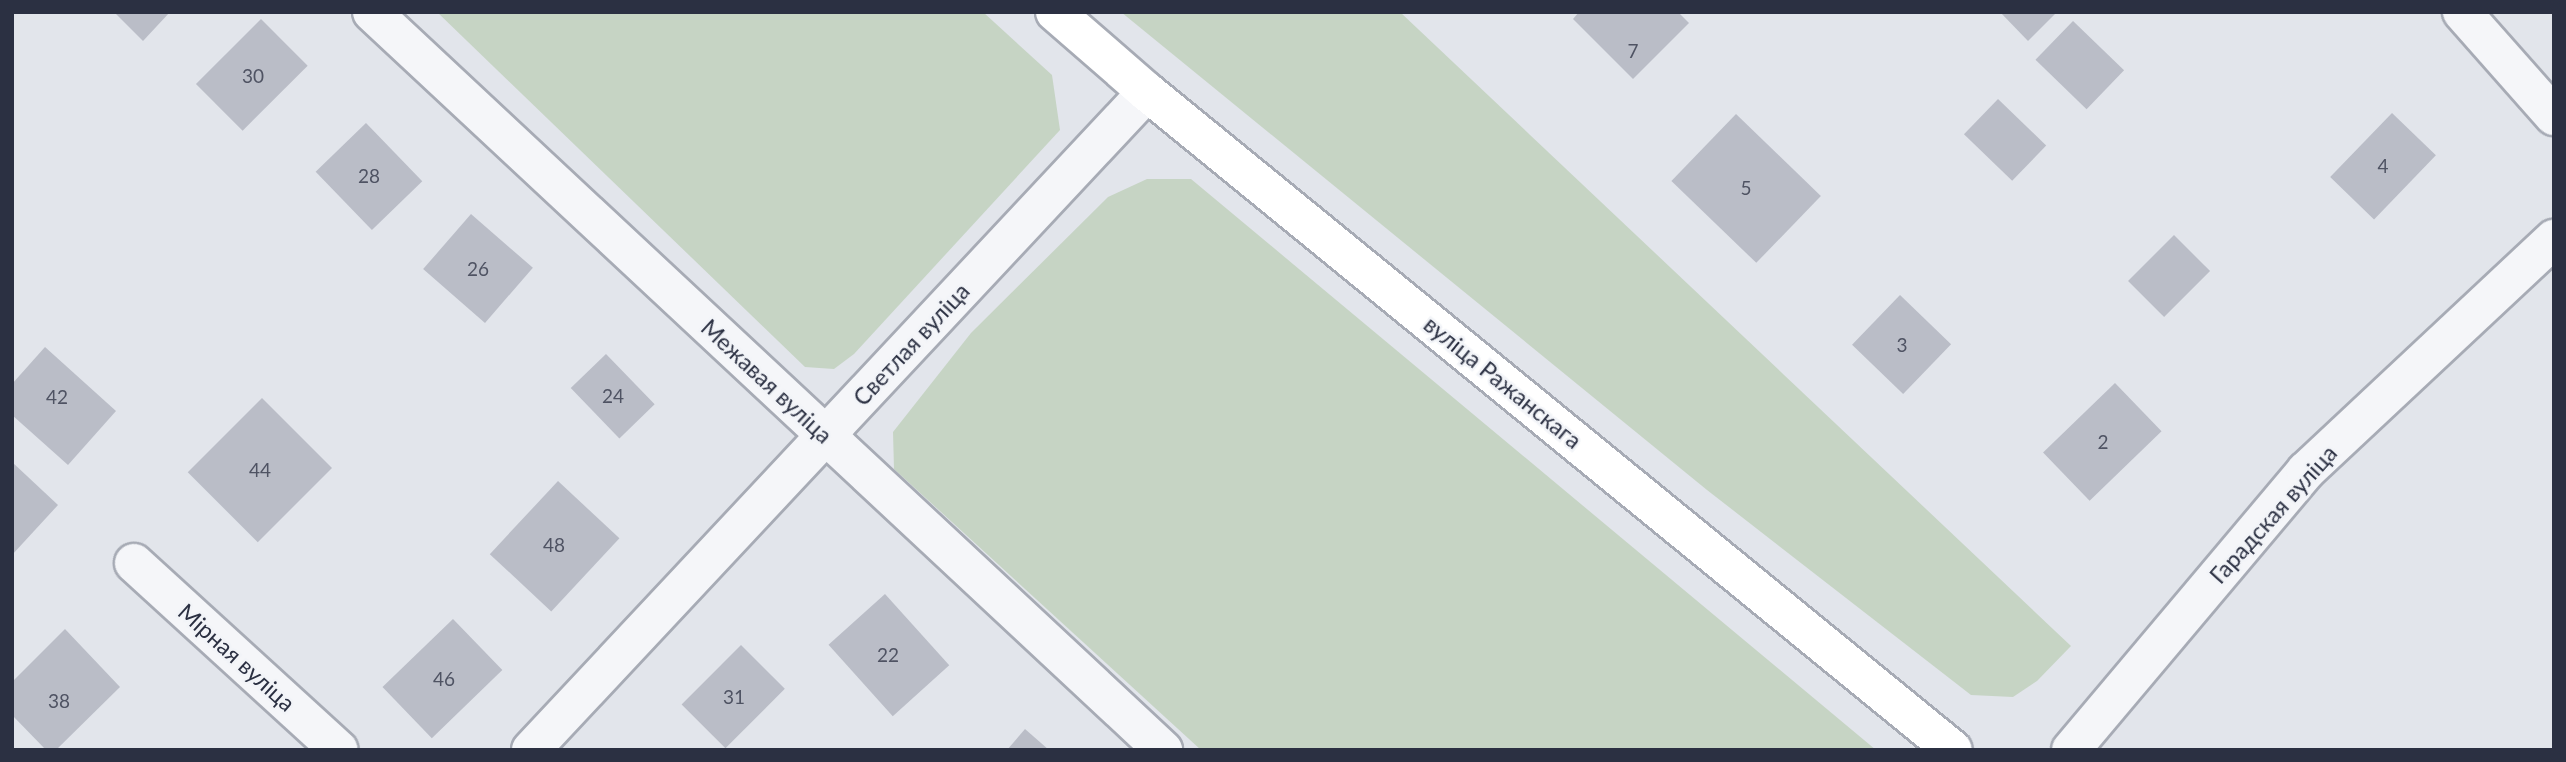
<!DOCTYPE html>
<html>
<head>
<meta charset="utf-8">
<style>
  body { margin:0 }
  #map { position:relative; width:2566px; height:762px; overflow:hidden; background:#e2e5eb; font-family:Lato,sans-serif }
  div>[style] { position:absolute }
  .green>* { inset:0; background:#c6d4c4 }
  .building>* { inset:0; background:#babdc7; transform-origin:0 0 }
  .roads { filter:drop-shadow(2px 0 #a7abb5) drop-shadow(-2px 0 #a7abb5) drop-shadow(0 2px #a7abb5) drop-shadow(0 -2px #a7abb5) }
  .street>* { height:38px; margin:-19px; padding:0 19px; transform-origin:19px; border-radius:19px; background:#f5f6f9 }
  .secondary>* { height:38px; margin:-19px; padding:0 19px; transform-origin:19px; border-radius:19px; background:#fff }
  span { translate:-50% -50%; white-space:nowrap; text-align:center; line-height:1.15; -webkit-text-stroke:5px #f2f4f8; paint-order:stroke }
  .number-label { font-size:19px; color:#4f5363 }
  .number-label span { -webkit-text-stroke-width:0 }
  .street-label { font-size:23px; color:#2b3042 }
  .frame { position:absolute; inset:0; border:14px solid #2b3042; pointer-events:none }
</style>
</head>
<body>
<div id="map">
  <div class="green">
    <div style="clip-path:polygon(437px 12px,983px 12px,1052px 75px,1060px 130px,854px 354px,834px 369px,805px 367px)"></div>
    <div style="clip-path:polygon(1121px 12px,1400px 12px,2071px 646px,2037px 681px,2013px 697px,1971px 695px,1707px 490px)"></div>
    <div style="clip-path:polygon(1147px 179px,1191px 179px,1876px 750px,1201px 750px,894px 469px,893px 432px,971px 333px,1108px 197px)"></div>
  </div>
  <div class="building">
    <div style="clip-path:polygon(114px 12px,170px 12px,143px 41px)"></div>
    <div style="clip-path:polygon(1579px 12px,1678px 12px,1689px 23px,1633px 79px,1573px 19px)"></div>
    <div style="clip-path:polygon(2000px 12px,2057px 12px,2028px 41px)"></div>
    <div style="left:261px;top:19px;width:66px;height:92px;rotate:45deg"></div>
    <div style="left:2073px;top:21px;width:71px;height:54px;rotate:44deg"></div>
    <div style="left:1998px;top:99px;width:67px;height:49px;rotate:44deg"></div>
    <div style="left:2392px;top:113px;width:61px;height:89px;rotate:44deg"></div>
    <div style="left:1736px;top:114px;width:118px;height:93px;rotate:44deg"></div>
    <div style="left:366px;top:123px;width:81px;height:70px;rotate:46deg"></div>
    <div style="left:471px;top:214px;width:82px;height:73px;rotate:41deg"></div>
    <div style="left:2174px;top:235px;width:51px;height:65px;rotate:45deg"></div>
    <div style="left:1900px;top:295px;width:71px;height:69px;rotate:44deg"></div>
    <div style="clip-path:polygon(45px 347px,116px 411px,68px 465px,12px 415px,12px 384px)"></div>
    <div style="left:606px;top:354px;width:70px;height:49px;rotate:46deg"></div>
    <div style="left:2115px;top:383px;width:67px;height:100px;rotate:46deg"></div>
    <div style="left:262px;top:398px;width:99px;height:105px;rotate:45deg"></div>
    <div style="clip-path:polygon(12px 462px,58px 505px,12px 555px)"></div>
    <div style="left:558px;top:481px;width:84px;height:100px;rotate:43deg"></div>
    <div style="left:885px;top:594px;width:96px;height:76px;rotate:48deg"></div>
    <div style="left:453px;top:619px;width:71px;height:98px;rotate:46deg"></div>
    <div style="clip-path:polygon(65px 629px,120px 687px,56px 750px,46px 750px,12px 715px,12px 682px)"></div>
    <div style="left:741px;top:645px;width:62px;height:84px;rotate:45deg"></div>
    <div style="clip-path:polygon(1025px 729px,1049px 750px,1007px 750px)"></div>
  </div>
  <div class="roads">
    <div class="street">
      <div style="left:372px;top:12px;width:1082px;rotate:43.01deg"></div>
      <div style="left:2462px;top:12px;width:139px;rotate:48.5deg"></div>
      <div style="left:134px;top:563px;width:277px;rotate:42.4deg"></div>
      <div style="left:531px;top:750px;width:901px;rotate:-46.89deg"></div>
      <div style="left:2071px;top:750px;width:365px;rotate:-49.9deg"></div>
      <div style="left:2306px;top:471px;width:340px;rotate:-43.1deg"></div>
    </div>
    <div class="secondary">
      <div style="left:1055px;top:12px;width:122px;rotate:41deg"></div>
      <div style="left:1147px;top:92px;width:1040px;rotate:39.23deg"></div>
    </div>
  </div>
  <div class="number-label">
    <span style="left:1633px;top:51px">7</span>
    <span style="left:253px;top:76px">30</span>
    <span style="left:2383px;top:166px">4</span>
    <span style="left:369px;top:176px">28</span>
    <span style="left:1746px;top:188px">5</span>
    <span style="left:478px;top:269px">26</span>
    <span style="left:1902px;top:345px">3</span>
    <span style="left:613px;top:396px">24</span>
    <span style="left:57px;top:397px">42</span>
    <span style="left:2103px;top:442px">2</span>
    <span style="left:260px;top:470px">44</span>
    <span style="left:554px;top:545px">48</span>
    <span style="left:888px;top:655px">22</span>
    <span style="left:444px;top:679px">46</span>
    <span style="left:734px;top:697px">31</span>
    <span style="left:59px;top:701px">38</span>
  </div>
  <div class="street-label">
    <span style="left:911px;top:344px;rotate:-47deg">Светлая вуліца</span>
    <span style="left:767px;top:381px;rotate:43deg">Межавая вуліца</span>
    <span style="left:1503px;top:382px;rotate:39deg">вуліца Ражанскага</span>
    <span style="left:2273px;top:514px;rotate:-48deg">Гарадская вуліца</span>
    <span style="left:237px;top:657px;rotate:42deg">Мірная вуліца</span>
  </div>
  <div class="frame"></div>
</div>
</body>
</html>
